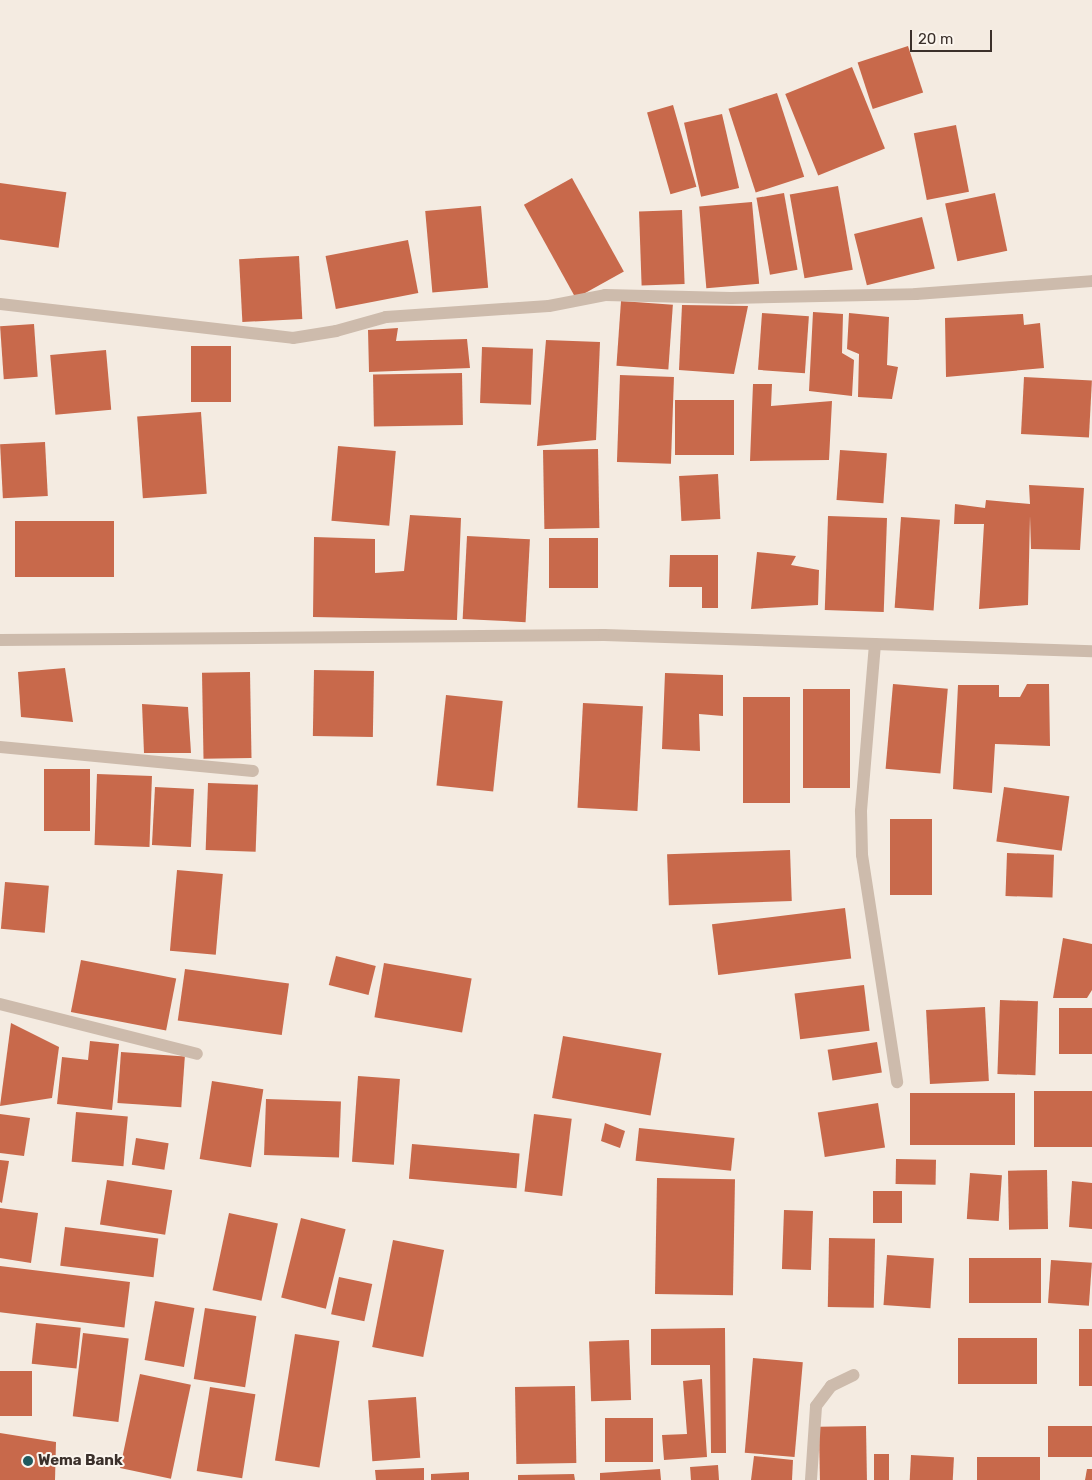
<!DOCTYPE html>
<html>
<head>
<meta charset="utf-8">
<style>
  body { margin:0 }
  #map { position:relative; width:1092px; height:1480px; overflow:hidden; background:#f4ebe1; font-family:Rubik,sans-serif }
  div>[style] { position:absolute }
  .building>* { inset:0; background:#c8694b; transform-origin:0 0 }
  .street>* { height:12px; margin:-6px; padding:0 6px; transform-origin:6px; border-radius:6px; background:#cdbbac }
  .dots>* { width:14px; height:14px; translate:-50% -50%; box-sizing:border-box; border:2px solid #fbf5ee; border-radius:50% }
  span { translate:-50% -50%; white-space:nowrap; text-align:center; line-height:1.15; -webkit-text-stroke:4px #fbf5ee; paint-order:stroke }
  .poi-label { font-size:15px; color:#3b302b; font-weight:700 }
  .left { translate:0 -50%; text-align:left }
  .scale { position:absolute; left:910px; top:30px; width:82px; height:22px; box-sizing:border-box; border:2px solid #3b302b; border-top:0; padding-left:6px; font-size:15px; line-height:18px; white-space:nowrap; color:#3b302b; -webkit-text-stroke:4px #fbf5ee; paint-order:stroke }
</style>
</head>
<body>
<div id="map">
  <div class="building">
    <div style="left:908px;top:46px;width:49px;height:53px;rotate:72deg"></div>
    <div style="left:852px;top:67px;width:88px;height:72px;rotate:68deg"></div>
    <div style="left:777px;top:93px;width:88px;height:51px;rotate:72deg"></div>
    <div style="left:673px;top:105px;width:85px;height:27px;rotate:74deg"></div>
    <div style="left:722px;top:114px;width:76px;height:39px;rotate:77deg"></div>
    <div style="left:956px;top:125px;width:68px;height:43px;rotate:79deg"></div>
    <div style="left:572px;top:178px;width:107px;height:55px;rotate:61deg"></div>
    <div style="left:0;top:183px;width:67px;height:56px;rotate:8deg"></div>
    <div style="left:838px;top:186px;width:85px;height:49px;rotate:80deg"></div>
    <div style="left:784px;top:193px;width:78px;height:28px;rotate:80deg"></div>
    <div style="left:995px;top:193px;width:59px;height:51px;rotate:78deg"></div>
    <div style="left:752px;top:202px;width:82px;height:53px;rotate:85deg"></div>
    <div style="left:481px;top:206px;width:82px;height:56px;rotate:85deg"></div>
    <div style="left:682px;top:210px;width:74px;height:43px;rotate:88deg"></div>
    <div style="left:922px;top:217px;width:53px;height:70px;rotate:76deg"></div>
    <div style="left:408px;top:240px;width:54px;height:84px;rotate:79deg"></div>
    <div style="left:299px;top:256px;width:63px;height:60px;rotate:87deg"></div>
    <div style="left:621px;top:301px;width:52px;height:65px;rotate:4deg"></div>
    <div style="clip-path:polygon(682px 305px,748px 306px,734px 374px,679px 370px)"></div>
    <div style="clip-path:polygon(813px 312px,843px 314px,842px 353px,854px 360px,852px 396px,809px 391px)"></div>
    <div style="left:762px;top:313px;width:47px;height:57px;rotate:4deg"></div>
    <div style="clip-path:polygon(849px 313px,889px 317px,887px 365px,898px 367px,892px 399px,858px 397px,859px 354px,847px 349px)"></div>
    <div style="clip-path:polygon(1023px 314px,1024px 325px,1040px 323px,1044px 368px,946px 377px,945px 318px)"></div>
    <div style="left:34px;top:324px;width:53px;height:34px;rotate:86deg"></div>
    <div style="clip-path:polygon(398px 328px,396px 341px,467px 339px,470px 368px,369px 372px,368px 330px)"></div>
    <div style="clip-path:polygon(546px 340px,600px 342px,596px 440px,537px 446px)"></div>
    <div style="left:191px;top:346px;width:40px;height:56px"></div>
    <div style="left:482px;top:347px;width:51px;height:56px;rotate:2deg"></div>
    <div style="left:106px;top:350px;width:60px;height:56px;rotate:85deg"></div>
    <div style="left:462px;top:373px;width:52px;height:89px;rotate:89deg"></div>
    <div style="left:620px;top:375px;width:54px;height:87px;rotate:2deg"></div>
    <div style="left:1024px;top:377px;width:68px;height:57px;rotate:3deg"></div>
    <div style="clip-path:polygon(753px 384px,772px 384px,771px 406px,832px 401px,829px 460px,750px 461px)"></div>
    <div style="left:675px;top:400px;width:59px;height:55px"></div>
    <div style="left:201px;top:412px;width:82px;height:64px;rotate:86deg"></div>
    <div style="left:45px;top:442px;width:54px;height:45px;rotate:87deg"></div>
    <div style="left:338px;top:446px;width:58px;height:75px;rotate:5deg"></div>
    <div style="left:598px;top:449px;width:79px;height:55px;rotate:89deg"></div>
    <div style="left:840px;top:450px;width:47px;height:50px;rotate:4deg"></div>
    <div style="left:718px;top:474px;width:45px;height:39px;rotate:87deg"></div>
    <div style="clip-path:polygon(1029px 485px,1084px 488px,1080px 550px,1031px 549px,1030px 516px,1028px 605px,979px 609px,984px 524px,954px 524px,955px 504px,985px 508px,986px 500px,1030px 504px)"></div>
    <div style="clip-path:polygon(410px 515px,461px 518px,457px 620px,313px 617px,314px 537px,375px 539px,375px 573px,404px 571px)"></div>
    <div style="left:901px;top:517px;width:39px;height:91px;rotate:4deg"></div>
    <div style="left:887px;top:518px;width:94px;height:59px;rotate:92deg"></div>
    <div style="left:114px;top:521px;width:56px;height:99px;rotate:90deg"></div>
    <div style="left:467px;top:536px;width:63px;height:83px;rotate:3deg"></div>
    <div style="left:549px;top:538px;width:49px;height:50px"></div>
    <div style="clip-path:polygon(757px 552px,796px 556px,791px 565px,819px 570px,818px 605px,751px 609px)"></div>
    <div style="clip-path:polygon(670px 555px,718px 555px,718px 608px,702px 608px,702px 587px,669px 587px)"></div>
    <div style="clip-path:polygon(65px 668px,73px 722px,21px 717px,18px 672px)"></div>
    <div style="left:314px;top:670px;width:60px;height:66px;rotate:1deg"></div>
    <div style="left:250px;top:672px;width:86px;height:48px;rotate:89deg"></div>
    <div style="clip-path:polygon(665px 673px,723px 675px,723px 716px,699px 714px,700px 751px,662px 749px)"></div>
    <div style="left:893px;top:684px;width:55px;height:85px;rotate:5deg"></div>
    <div style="clip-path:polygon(1027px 684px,1049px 684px,1050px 746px,995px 744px,992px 793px,953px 789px,958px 685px,999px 685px,999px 697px,1020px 697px)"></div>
    <div style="left:803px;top:689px;width:47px;height:99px"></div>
    <div style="left:446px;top:695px;width:57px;height:91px;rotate:6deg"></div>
    <div style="left:743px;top:697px;width:47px;height:106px"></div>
    <div style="left:583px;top:703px;width:60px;height:105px;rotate:3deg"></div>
    <div style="clip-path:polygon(142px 704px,188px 707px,191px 753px,144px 753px)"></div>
    <div style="left:44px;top:769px;width:46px;height:62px"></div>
    <div style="left:97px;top:774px;width:55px;height:71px;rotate:2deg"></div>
    <div style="left:208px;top:783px;width:50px;height:67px;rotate:2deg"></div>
    <div style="left:155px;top:787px;width:39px;height:58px;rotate:3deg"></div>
    <div style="left:1004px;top:787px;width:66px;height:55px;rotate:8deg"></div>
    <div style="left:890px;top:819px;width:42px;height:76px"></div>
    <div style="left:790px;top:850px;width:51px;height:123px;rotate:88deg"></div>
    <div style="left:1007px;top:853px;width:47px;height:43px;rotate:2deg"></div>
    <div style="left:177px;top:870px;width:46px;height:81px;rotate:5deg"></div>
    <div style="left:5px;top:882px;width:44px;height:47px;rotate:5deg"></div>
    <div style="left:845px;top:908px;width:51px;height:134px;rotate:83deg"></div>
    <div style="clip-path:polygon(1063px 938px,1092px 944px,1092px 990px,1087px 998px,1053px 998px)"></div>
    <div style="left:336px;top:956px;width:41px;height:30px;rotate:14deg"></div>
    <div style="left:81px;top:960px;width:97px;height:53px;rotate:11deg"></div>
    <div style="left:384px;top:963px;width:89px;height:55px;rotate:10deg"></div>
    <div style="left:185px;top:969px;width:105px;height:52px;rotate:8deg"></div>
    <div style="left:864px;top:985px;width:46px;height:70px;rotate:83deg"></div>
    <div style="left:1000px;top:1000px;width:38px;height:74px;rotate:2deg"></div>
    <div style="left:985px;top:1007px;width:74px;height:59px;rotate:87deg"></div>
    <div style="left:1059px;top:1008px;width:33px;height:46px"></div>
    <div style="clip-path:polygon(11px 1023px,59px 1047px,52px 1098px,0 1106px)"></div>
    <div style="left:563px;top:1036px;width:100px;height:63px;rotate:10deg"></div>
    <div style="clip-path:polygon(90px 1041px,119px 1044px,112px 1110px,57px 1104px,62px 1057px,88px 1060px)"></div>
    <div style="left:877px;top:1042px;width:31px;height:50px;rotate:81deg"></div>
    <div style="left:121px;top:1052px;width:64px;height:51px;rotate:4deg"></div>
    <div style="left:358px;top:1076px;width:42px;height:86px;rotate:4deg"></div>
    <div style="left:212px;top:1081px;width:52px;height:79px;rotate:9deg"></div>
    <div style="left:1034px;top:1091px;width:58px;height:56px"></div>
    <div style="left:1015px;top:1093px;width:52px;height:105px;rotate:90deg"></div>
    <div style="left:266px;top:1099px;width:75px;height:56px;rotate:2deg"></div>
    <div style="left:878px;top:1103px;width:45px;height:61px;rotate:81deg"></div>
    <div style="left:76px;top:1112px;width:52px;height:50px;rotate:5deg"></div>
    <div style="clip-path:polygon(0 1114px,30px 1118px,24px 1156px,0 1153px)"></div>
    <div style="left:534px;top:1114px;width:38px;height:78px;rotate:7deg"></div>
    <div style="clip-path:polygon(605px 1123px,625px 1131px,620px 1148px,601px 1141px)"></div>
    <div style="left:639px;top:1128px;width:96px;height:33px;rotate:6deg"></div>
    <div style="left:136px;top:1138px;width:33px;height:27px;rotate:9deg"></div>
    <div style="left:412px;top:1144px;width:108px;height:35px;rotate:5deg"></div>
    <div style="left:896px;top:1159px;width:40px;height:25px;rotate:1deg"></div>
    <div style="clip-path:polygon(0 1160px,9px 1161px,2px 1203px,0 1202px)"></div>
    <div style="left:1047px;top:1170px;width:59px;height:39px;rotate:89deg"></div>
    <div style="left:970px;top:1173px;width:32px;height:46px;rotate:4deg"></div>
    <div style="left:657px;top:1178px;width:78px;height:116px;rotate:1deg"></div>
    <div style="left:107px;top:1180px;width:66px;height:45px;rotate:9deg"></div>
    <div style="clip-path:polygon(1072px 1181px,1092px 1183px,1092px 1229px,1069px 1227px)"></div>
    <div style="left:873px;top:1191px;width:29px;height:32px"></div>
    <div style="clip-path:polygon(0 1208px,38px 1213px,31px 1263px,0 1258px)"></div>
    <div style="left:784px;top:1210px;width:29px;height:59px;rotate:2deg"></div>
    <div style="left:229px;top:1213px;width:50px;height:79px;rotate:12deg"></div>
    <div style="left:301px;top:1218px;width:46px;height:82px;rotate:14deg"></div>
    <div style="left:65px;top:1227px;width:94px;height:39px;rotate:7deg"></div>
    <div style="left:829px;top:1238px;width:46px;height:69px;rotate:1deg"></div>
    <div style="left:393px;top:1240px;width:52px;height:109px;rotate:11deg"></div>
    <div style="left:887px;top:1255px;width:47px;height:50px;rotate:4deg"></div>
    <div style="left:1041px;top:1258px;width:45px;height:72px;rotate:90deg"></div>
    <div style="left:1051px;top:1260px;width:41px;height:43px;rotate:4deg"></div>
    <div style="left:0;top:1266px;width:131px;height:46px;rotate:7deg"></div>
    <div style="left:339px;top:1277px;width:34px;height:38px;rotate:12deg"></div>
    <div style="left:155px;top:1301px;width:40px;height:60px;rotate:10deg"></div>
    <div style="left:205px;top:1308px;width:52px;height:72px;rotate:9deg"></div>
    <div style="left:36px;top:1323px;width:45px;height:41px;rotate:6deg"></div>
    <div style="clip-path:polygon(725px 1328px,726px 1453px,711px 1453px,710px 1365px,651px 1365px,651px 1329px)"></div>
    <div style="left:1079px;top:1329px;width:13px;height:57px"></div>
    <div style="left:83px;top:1333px;width:46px;height:84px;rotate:7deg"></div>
    <div style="left:295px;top:1334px;width:45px;height:128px;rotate:9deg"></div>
    <div style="left:958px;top:1338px;width:79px;height:46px"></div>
    <div style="left:629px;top:1340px;width:60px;height:40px;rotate:88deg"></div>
    <div style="left:753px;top:1358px;width:50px;height:95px;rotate:5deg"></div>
    <div style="left:0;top:1371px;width:32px;height:45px"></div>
    <div style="left:140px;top:1374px;width:52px;height:96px;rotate:12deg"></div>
    <div style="clip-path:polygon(702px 1379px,707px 1457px,664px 1460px,662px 1435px,687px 1434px,683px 1381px)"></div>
    <div style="left:575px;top:1386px;width:77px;height:60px;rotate:89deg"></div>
    <div style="left:210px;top:1387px;width:46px;height:85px;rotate:9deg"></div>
    <div style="left:416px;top:1397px;width:61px;height:48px;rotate:86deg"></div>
    <div style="left:605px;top:1418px;width:48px;height:44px"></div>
    <div style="left:866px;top:1426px;width:54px;height:47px;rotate:89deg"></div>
    <div style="left:1048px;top:1426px;width:44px;height:31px"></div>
    <div style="clip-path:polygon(0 1433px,56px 1442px,55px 1480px,0 1480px)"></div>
    <div style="left:874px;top:1454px;width:15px;height:26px"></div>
    <div style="left:911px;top:1455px;width:43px;height:25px;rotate:3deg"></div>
    <div style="clip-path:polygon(754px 1456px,793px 1460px,792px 1480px,751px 1480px)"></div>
    <div style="left:977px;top:1457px;width:63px;height:23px"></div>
    <div style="left:718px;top:1465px;width:15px;height:28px;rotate:86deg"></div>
    <div style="clip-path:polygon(424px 1468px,424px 1480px,376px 1480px,375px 1470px)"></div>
    <div style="clip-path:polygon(660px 1469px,661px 1480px,600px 1480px,600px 1473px)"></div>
    <div style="clip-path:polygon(1087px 1469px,1092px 1469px,1092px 1480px,1085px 1480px)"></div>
    <div style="clip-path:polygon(469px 1472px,469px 1480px,431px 1480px,431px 1474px)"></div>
    <div style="clip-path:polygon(574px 1474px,575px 1480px,518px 1480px,518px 1475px)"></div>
  </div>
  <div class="street">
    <div style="left:0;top:304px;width:295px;rotate:6.6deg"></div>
    <div style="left:293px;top:338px;width:44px;rotate:-9.2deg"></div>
    <div style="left:336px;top:331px;width:52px;rotate:-15.6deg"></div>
    <div style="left:386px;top:317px;width:163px;rotate:-3.9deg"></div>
    <div style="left:549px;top:306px;width:57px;rotate:-11.1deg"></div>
    <div style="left:605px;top:295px;width:126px;rotate:1.4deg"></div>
    <div style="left:731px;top:298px;width:185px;rotate:-1.2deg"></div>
    <div style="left:916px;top:294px;width:176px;rotate:-4.2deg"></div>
    <div style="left:0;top:640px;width:604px;rotate:-0.47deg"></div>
    <div style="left:604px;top:635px;width:488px;rotate:1.9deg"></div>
    <div style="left:875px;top:644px;width:168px;rotate:94.8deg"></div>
    <div style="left:861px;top:811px;width:44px;rotate:88.7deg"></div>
    <div style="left:862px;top:855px;width:230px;rotate:81.2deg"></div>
    <div style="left:0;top:747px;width:254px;rotate:5.4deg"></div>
    <div style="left:0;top:1004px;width:203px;rotate:14.2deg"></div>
    <div style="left:811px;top:1480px;width:74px;rotate:-86.1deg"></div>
    <div style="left:816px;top:1406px;width:25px;rotate:-53deg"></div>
    <div style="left:831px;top:1386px;width:25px;rotate:-26deg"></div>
  </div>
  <div class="dots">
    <div style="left:28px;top:1461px;background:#1f5a5e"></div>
  </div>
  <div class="poi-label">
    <span class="left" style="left:38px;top:1461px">Wema Bank</span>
  </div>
  <div class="scale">20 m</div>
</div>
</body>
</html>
